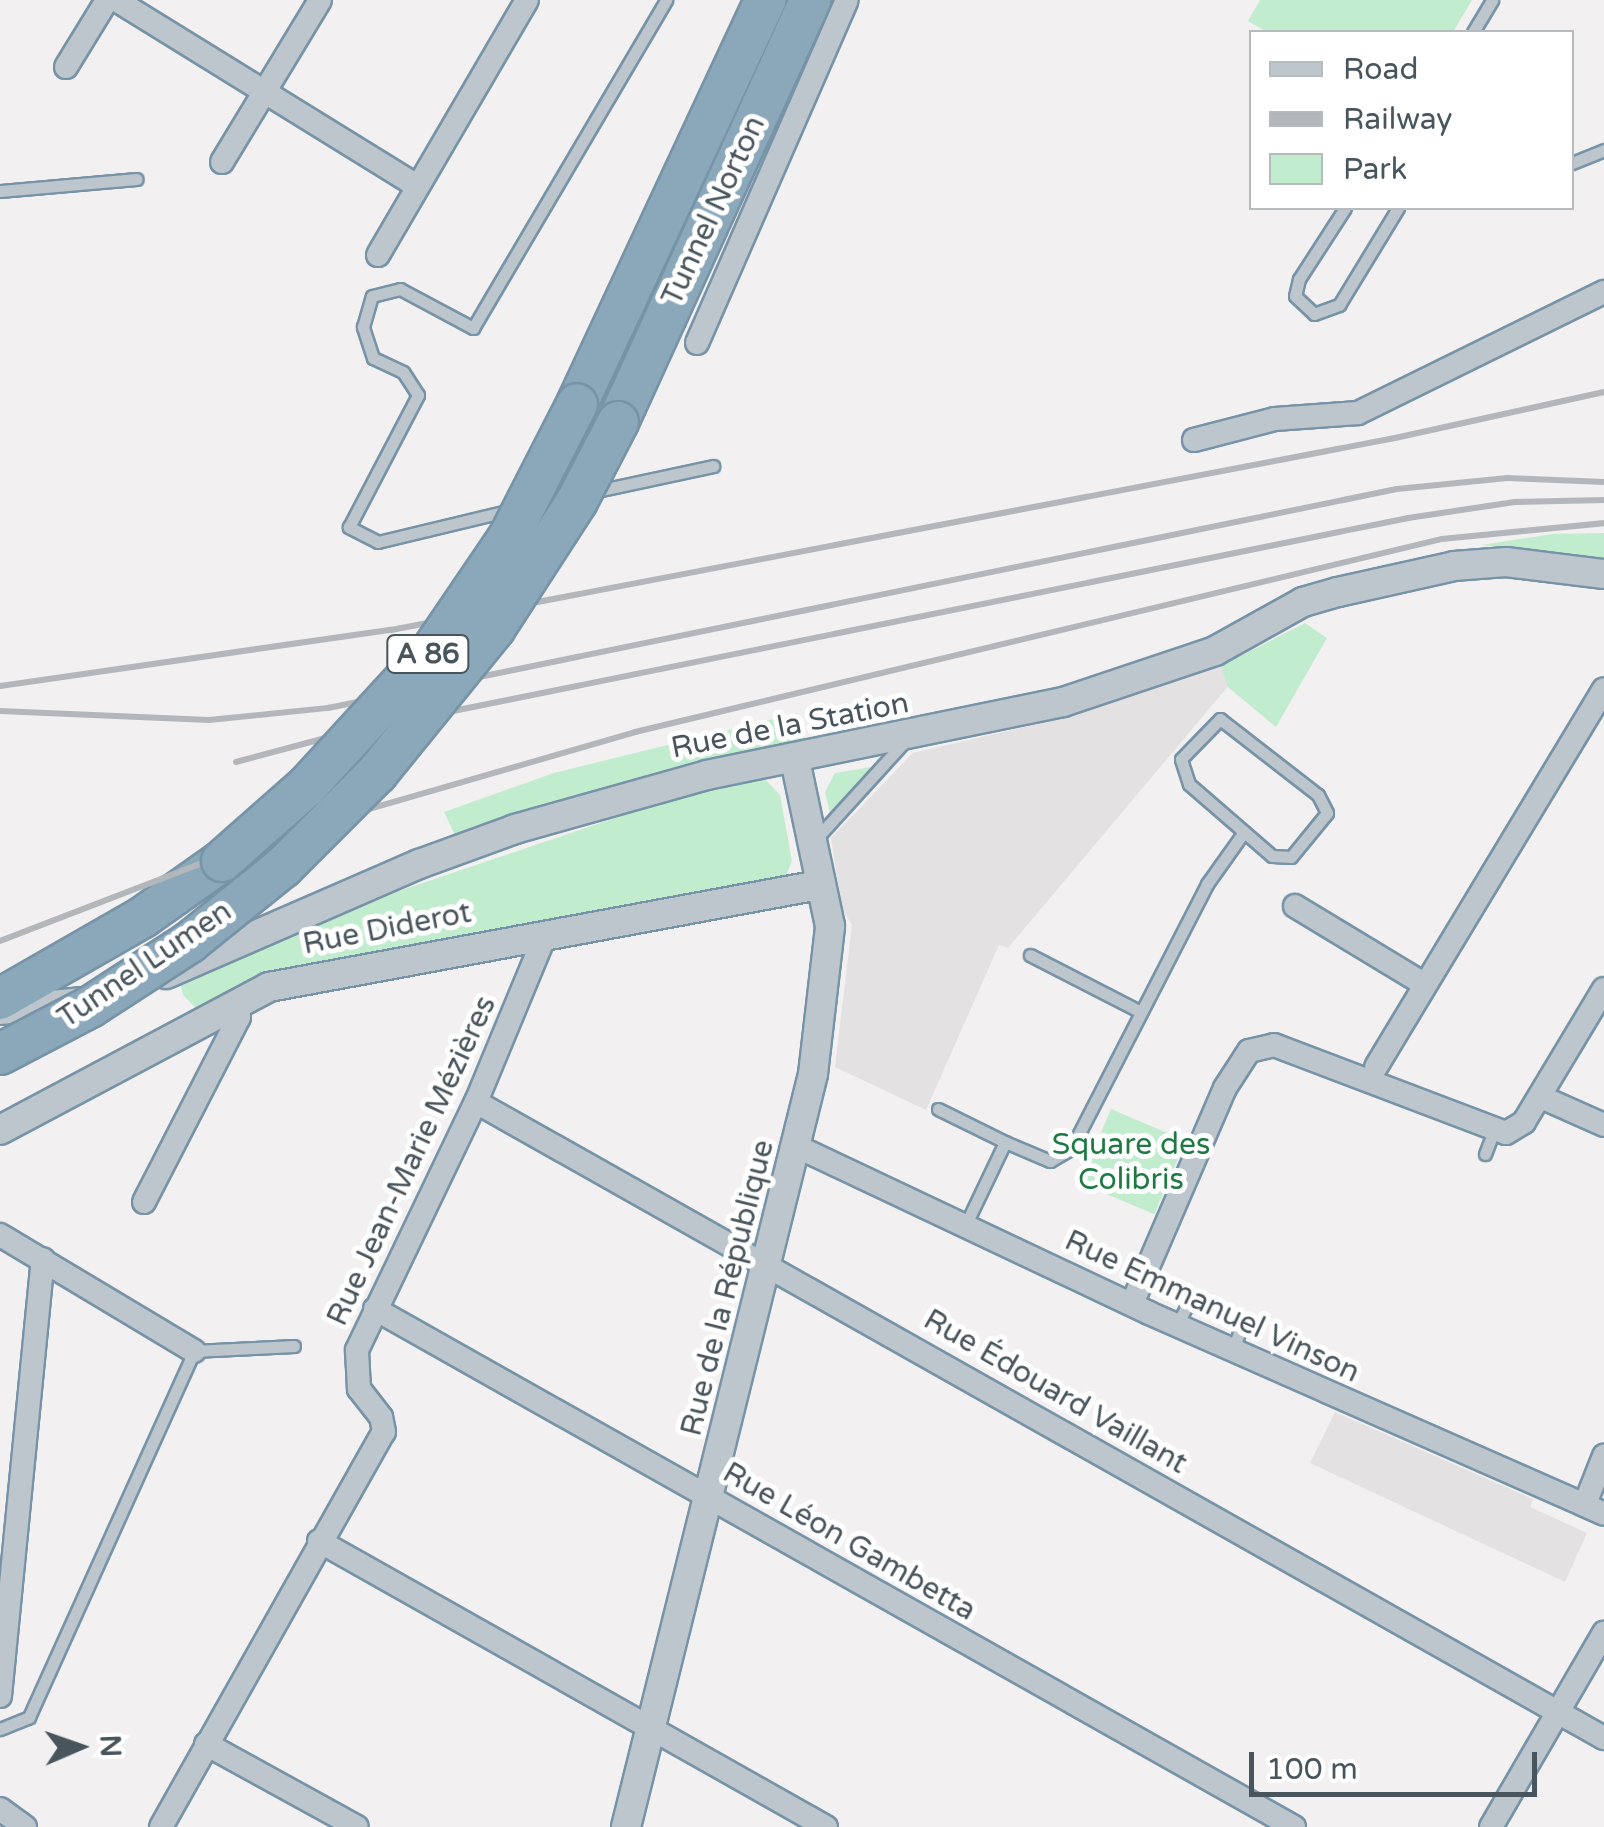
<!DOCTYPE html>
<html>
<head>
<meta charset="utf-8">
<style>
  body { margin:0 }
  #map { position:relative; width:1604px; height:1827px; overflow:hidden; background:#f2f0f0; font-family:"Varela Round",sans-serif }
  div>[style] { position:absolute }
  .education>* { inset:0; background:#e3e1e2 }
  .green>* { inset:0; background:#c2ecce; transform-origin:0 0 }
  .roads { filter:drop-shadow(2px 0 #7793a7) drop-shadow(-2px 0 #7793a7) drop-shadow(0 2px #7793a7) drop-shadow(0 -2px #7793a7) }
  .service>* { height:11px; margin:-5.5px; padding:0 5.5px; transform-origin:5.5px; border-radius:5.5px; background:#bdc6cc }
  .minor>* { height:22px; margin:-11px; padding:0 11px; transform-origin:11px; border-radius:11px; background:#bdc6cc }
  .tertiary>* { height:28px; margin:-14px; padding:0 14px; transform-origin:14px; border-radius:14px; background:#bdc6cc }
  .motorway>* { height:40px; margin:-20px; padding:0 20px; transform-origin:20px; border-radius:20px; background:#8ba8bb }
  .rail>* { height:6px; margin:-3px; padding:0 3px; transform-origin:3px; border-radius:3px; background:#b3b6ba }
  .bridges { filter:drop-shadow(2px 0 #7793a7) drop-shadow(-2px 0 #7793a7) drop-shadow(0 2px #7793a7) drop-shadow(0 -2px #7793a7) }
  .motorway-bridge>* { height:40px; margin:-20px; padding:0 20px; transform-origin:20px; border-radius:20px; background:#8ba8bb }
  span { translate:-50% -50%; white-space:nowrap; text-align:center; line-height:1.15; -webkit-text-stroke:10px #fff; paint-order:stroke }
  .shield-label span { padding:2px 8px; background:#fff; border:2px solid; border-radius:8px; -webkit-text-stroke-width:0 }
  .shield-label { font-size:28px; color:#49555c; font-weight:700 }
  .street-label { font-size:30px; color:#49555c }
  .park-label { font-size:30px; color:#1e7a42 }
  .legend { position:absolute; left:1249px; top:30px; width:325px; height:180px; box-sizing:border-box; background:#fff; border:2px solid #b6bbbe; margin:0; padding:12px 18px; list-style:none; font-size:30px; color:#49555c }
  .legend li { display:flex; align-items:center; gap:20px; height:50px }
  .legend b { width:50px; border:2px solid #b6bbbe }
  .north { position:absolute; left:30px; top:1697px; width:100px; height:100px; -webkit-text-stroke:8px #fff; paint-order:stroke; rotate:88deg; font-size:28px; font-weight:700; line-height:40px; text-align:center; color:#49555c }
  .north::after { content:''; display:block; margin:auto; width:35px; height:45px; background:#49555c; clip-path:polygon(50% 0,100% 100%,50% 72%,0 100%) }
  .scale { position:absolute; left:1249px; top:1752px; width:288px; height:45px; box-sizing:border-box; border:5px solid #49555c; border-top:0; padding-left:12px; font-size:30px; line-height:35px; white-space:nowrap; color:#49555c; -webkit-text-stroke:8px #fff; paint-order:stroke }
</style>
</head>
<body>
<div id="map">
  <div class="education">
    <div style="clip-path:polygon(1221px 666px,1230px 684px,1008px 948px,999px 945px,926px 1110px,835px 1067px,852px 925px,842px 909px,831px 838px,913px 753px,1071px 716px)"></div>
    <div style="clip-path:polygon(1335px 1412px,1533px 1499px,1530px 1507px,1587px 1533px,1565px 1582px,1310px 1463px)"></div>
  </div>
  <div class="green">
    <div style="clip-path:polygon(1260px 0,1472px 0,1453px 32px,1267px 32px,1248px 21px)"></div>
    <div style="clip-path:polygon(1604px 533px,1604px 559px,1482px 545px,1552px 534px)"></div>
    <div style="clip-path:polygon(1305px 623px,1327px 638px,1276px 727px,1228px 687px,1221px 666px)"></div>
    <div style="clip-path:polygon(797px 713px,805px 741px,600px 788px,456px 837px,444px 812px,554px 773px)"></div>
    <div style="clip-path:polygon(877px 766px,835px 814px,830px 813px,825px 792px,835px 773px)"></div>
    <div style="clip-path:polygon(763px 777px,780px 795px,792px 861px,785px 878px,300px 968px,197px 1009px,183px 995px,180px 982px,402px 890px,677px 797px)"></div>
    <div style="left:1111px;top:1109px;width:81px;height:80px;rotate:23deg"></div>
  </div>
  <div class="roads">
    <div class="service">
      <div style="left:1473px;top:32px;width:37px;rotate:-59deg"></div>
      <div style="left:1572px;top:163px;width:35px;rotate:-22deg"></div>
      <div style="left:0;top:191px;width:137px;rotate:-5deg"></div>
      <div style="left:1345px;top:208px;width:85px;rotate:122.9deg"></div>
      <div style="left:1299px;top:279px;width:17px;rotate:103deg"></div>
      <div style="left:1295px;top:296px;width:26px;rotate:43deg"></div>
      <div style="left:1314px;top:314px;width:27px;rotate:-20deg"></div>
      <div style="left:1339px;top:305px;width:114px;rotate:-58.7deg"></div>
      <div style="left:592px;top:492px;width:124px;rotate:-12.1deg"></div>
      <div style="left:511px;top:510px;width:137px;rotate:166.5deg"></div>
      <div style="left:378px;top:542px;width:33px;rotate:-153deg"></div>
      <div style="left:349px;top:527px;width:149px;rotate:-62.4deg"></div>
      <div style="left:418px;top:395px;width:27px;rotate:-123deg"></div>
      <div style="left:403px;top:372px;width:33px;rotate:-155deg"></div>
      <div style="left:373px;top:358px;width:33px;rotate:-108deg"></div>
      <div style="left:363px;top:327px;width:32px;rotate:-74deg"></div>
      <div style="left:372px;top:296px;width:29px;rotate:-14deg"></div>
      <div style="left:400px;top:289px;width:83px;rotate:28.1deg"></div>
      <div style="left:473px;top:328px;width:381px;rotate:-59.5deg"></div>
      <div style="left:1220px;top:719px;width:124px;rotate:37.8deg"></div>
      <div style="left:1318px;top:795px;width:20px;rotate:63deg"></div>
      <div style="left:1327px;top:813px;width:57px;rotate:129.3deg"></div>
      <div style="left:1291px;top:857px;width:19px;rotate:-177deg"></div>
      <div style="left:1272px;top:856px;width:110px;rotate:-139.1deg"></div>
      <div style="left:1189px;top:784px;width:26px;rotate:-108deg"></div>
      <div style="left:1181px;top:759px;width:56px;rotate:-45.7deg"></div>
      <div style="left:814px;top:841px;width:135px;rotate:-47.7deg"></div>
      <div style="left:1030px;top:955px;width:125px;rotate:27.2deg"></div>
      <div style="left:938px;top:1109px;width:75px;rotate:26.2deg"></div>
      <div style="left:1485px;top:1154px;width:25px;rotate:-69deg"></div>
      <div style="left:965px;top:1226px;width:93px;rotate:-64.5deg"></div>
      <div style="left:1005px;top:1142px;width:49px;rotate:22.9deg"></div>
      <div style="left:1050px;top:1161px;width:24px;rotate:-30deg"></div>
      <div style="left:1071px;top:1149px;width:298px;rotate:-62.8deg"></div>
      <div style="left:1207px;top:884px;width:64px;rotate:-54.6deg"></div>
      <div style="left:1177px;top:1325px;width:25px;rotate:-63deg"></div>
      <div style="left:1233px;top:1351px;width:26px;rotate:-72deg"></div>
      <div style="left:0;top:1729px;width:31px;rotate:-22deg"></div>
      <div style="left:29px;top:1717px;width:401px;rotate:-65.7deg"></div>
      <div style="left:194px;top:1351px;width:100px;rotate:-2.9deg"></div>
    </div>
    <div class="minor">
      <div style="left:116px;top:0;width:354px;rotate:31.7deg"></div>
      <div style="left:66px;top:67px;width:79px;rotate:-58.5deg"></div>
      <div style="left:222px;top:162px;width:189px;rotate:-58.8deg"></div>
      <div style="left:378px;top:255px;width:295px;rotate:-59.7deg"></div>
      <div style="left:697px;top:343px;width:374px;rotate:-66.4deg"></div>
      <div style="left:1194px;top:440px;width:84px;rotate:-14.5deg"></div>
      <div style="left:1275px;top:419px;width:83px;rotate:-4.1deg"></div>
      <div style="left:1358px;top:413px;width:274px;rotate:-26.2deg"></div>
      <div style="left:1295px;top:906px;width:151px;rotate:31.2deg"></div>
      <div style="left:1376px;top:1067px;width:441px;rotate:-58.9deg"></div>
      <div style="left:1541px;top:1097px;width:69px;rotate:24deg"></div>
      <div style="left:476px;top:1102px;width:1295px;rotate:29.42deg"></div>
      <div style="left:798px;top:1147px;width:388px;rotate:25.3deg"></div>
      <div style="left:1149px;top:1313px;width:497px;rotate:23.8deg"></div>
      <div style="left:144px;top:1202px;width:208px;rotate:-62.8deg"></div>
      <div style="left:239px;top:1017px;width:15px;rotate:-98deg"></div>
      <div style="left:0;top:1235px;width:226px;rotate:30.9deg"></div>
      <div style="left:1132px;top:1304px;width:235px;rotate:-66.7deg"></div>
      <div style="left:1225px;top:1088px;width:44px;rotate:-57deg"></div>
      <div style="left:1249px;top:1051px;width:26px;rotate:-13deg"></div>
      <div style="left:1274px;top:1045px;width:248px;rotate:20.8deg"></div>
      <div style="left:1506px;top:1133px;width:21px;rotate:-31deg"></div>
      <div style="left:1524px;top:1122px;width:155px;rotate:-59deg"></div>
      <div style="left:375px;top:1309px;width:1055px;rotate:29.41deg"></div>
      <div style="left:1585px;top:1504px;width:52px;rotate:-68.4deg"></div>
      <div style="left:319px;top:1541px;width:582px;rotate:29.43deg"></div>
      <div style="left:0;top:1696px;width:439px;rotate:-84.4deg"></div>
      <div style="left:206px;top:1744px;width:172px;rotate:28.8deg"></div>
      <div style="left:0;top:1809px;width:31px;rotate:36deg"></div>
      <div style="left:161px;top:1827px;width:454px;rotate:-60.6deg"></div>
      <div style="left:384px;top:1432px;width:15px;rotate:-101deg"></div>
      <div style="left:381px;top:1417px;width:36px;rotate:-128deg"></div>
      <div style="left:359px;top:1389px;width:39px;rotate:-93deg"></div>
      <div style="left:357px;top:1350px;width:275px;rotate:-64.4deg"></div>
      <div style="left:476px;top:1102px;width:178px;rotate:-67.5deg"></div>
      <div style="left:1491px;top:1827px;width:225px;rotate:-59.8deg"></div>
    </div>
    <div class="tertiary">
      <div style="left:166px;top:974px;width:276px;rotate:-23.5deg"></div>
      <div style="left:419px;top:864px;width:102px;rotate:-20deg"></div>
      <div style="left:515px;top:829px;width:199px;rotate:-15.7deg"></div>
      <div style="left:707px;top:775px;width:363px;rotate:-11.6deg"></div>
      <div style="left:1063px;top:702px;width:160px;rotate:-18.5deg"></div>
      <div style="left:1215px;top:651px;width:101px;rotate:-29.1deg"></div>
      <div style="left:1303px;top:602px;width:36px;rotate:-16deg"></div>
      <div style="left:1338px;top:592px;width:119px;rotate:-12.6deg"></div>
      <div style="left:1454px;top:566px;width:52px;rotate:-4.4deg"></div>
      <div style="left:1506px;top:562px;width:99px;rotate:7deg"></div>
      <div style="left:0;top:1010px;width:83px;rotate:-5.5deg"></div>
      <div style="left:0;top:1130px;width:305px;rotate:-28deg"></div>
      <div style="left:269px;top:987px;width:559px;rotate:-10.51deg"></div>
      <div style="left:626px;top:1827px;width:776px;rotate:-76.05deg"></div>
      <div style="left:813px;top:1074px;width:149px;rotate:-83.4deg"></div>
      <div style="left:830px;top:926px;width:170px;rotate:-101.9deg"></div>
    </div>
    <div class="motorway">
      <div style="left:577px;top:404px;width:446px;rotate:-65deg"></div>
      <div style="left:618px;top:422px;width:464px;rotate:-65.5deg"></div>
      <div style="left:0;top:999px;width:165px;rotate:-29.8deg"></div>
      <div style="left:143px;top:917px;width:97px;rotate:-35.3deg"></div>
    </div>
  </div>
  <div class="rail">
    <div style="left:0;top:686px;width:395px;rotate:-8.2deg"></div>
    <div style="left:391px;top:630px;width:1022px;rotate:-10.83deg"></div>
    <div style="left:1395px;top:438px;width:214px;rotate:-12.4deg"></div>
    <div style="left:0;top:711px;width:209px;rotate:2.5deg"></div>
    <div style="left:209px;top:720px;width:120px;rotate:-5.8deg"></div>
    <div style="left:328px;top:708px;width:1091px;rotate:-11.58deg"></div>
    <div style="left:1397px;top:489px;width:111px;rotate:-5.7deg"></div>
    <div style="left:1507px;top:478px;width:97px;rotate:2.4deg"></div>
    <div style="left:236px;top:762px;width:112px;rotate:-15deg"></div>
    <div style="left:344px;top:733px;width:1086px;rotate:-11.42deg"></div>
    <div style="left:1408px;top:518px;width:108px;rotate:-8.5deg"></div>
    <div style="left:1515px;top:502px;width:89px;rotate:-1.3deg"></div>
    <div style="left:0;top:941px;width:284px;rotate:-21.1deg"></div>
    <div style="left:265px;top:839px;width:385px;rotate:-16.1deg"></div>
    <div style="left:635px;top:732px;width:830px;rotate:-13.45deg"></div>
    <div style="left:1442px;top:539px;width:163px;rotate:-5.6deg"></div>
  </div>
  <div class="bridges">
    <div class="motorway-bridge">
      <div style="left:222px;top:861px;width:113px;rotate:-41.4deg"></div>
      <div style="left:307px;top:786px;width:186px;rotate:-47.4deg"></div>
      <div style="left:433px;top:649px;width:135px;rotate:-55.8deg"></div>
      <div style="left:509px;top:537px;width:149px;rotate:-62.9deg"></div>
      <div style="left:0;top:1054px;width:102px;rotate:-27.6deg"></div>
      <div style="left:90px;top:1007px;width:119px;rotate:-33deg"></div>
      <div style="left:190px;top:942px;width:119px;rotate:-38.9deg"></div>
      <div style="left:283px;top:867px;width:133px;rotate:-45deg"></div>
      <div style="left:377px;top:773px;width:186px;rotate:-50.9deg"></div>
      <div style="left:494px;top:629px;width:153px;rotate:-57deg"></div>
      <div style="left:577px;top:501px;width:89px;rotate:-62.6deg"></div>
    </div>
  </div>
  <div class="shield-label">
    <span style="left:428px;top:654px">A 86</span>
  </div>
  <div class="street-label">
    <span style="left:714px;top:211px;rotate:-65deg">Tunnel Norton</span>
    <span style="left:790px;top:726px;rotate:-11deg">Rue de la Station</span>
    <span style="left:387px;top:929px;rotate:-11deg">Rue Diderot</span>
    <span style="left:145px;top:965px;rotate:-34deg">Tunnel Lumen</span>
    <span style="left:412px;top:1161px;rotate:-65deg">Rue Jean-Marie Mézières</span>
    <span style="left:728px;top:1288px;rotate:-76deg">Rue de la République</span>
    <span style="left:1212px;top:1307px;rotate:25deg">Rue Emmanuel Vinson</span>
    <span style="left:1055px;top:1392px;rotate:30deg">Rue Édouard Vaillant</span>
    <span style="left:849px;top:1542px;rotate:30deg">Rue Léon Gambetta</span>
  </div>
  <div class="park-label">
    <span style="left:1131px;top:1162px">Square des<br>Colibris</span>
  </div>
  <ul class="legend">
  <li><b style="height:12px;background:#bdc6cc"></b>Road</li>
  <li><b style="height:12px;background:#b3b6ba"></b>Railway</li>
  <li><b style="height:28px;background:#c2ecce"></b>Park</li>
  </ul>
  <div class="north">N</div>
  <div class="scale">100 m</div>
</div>
</body>
</html>
